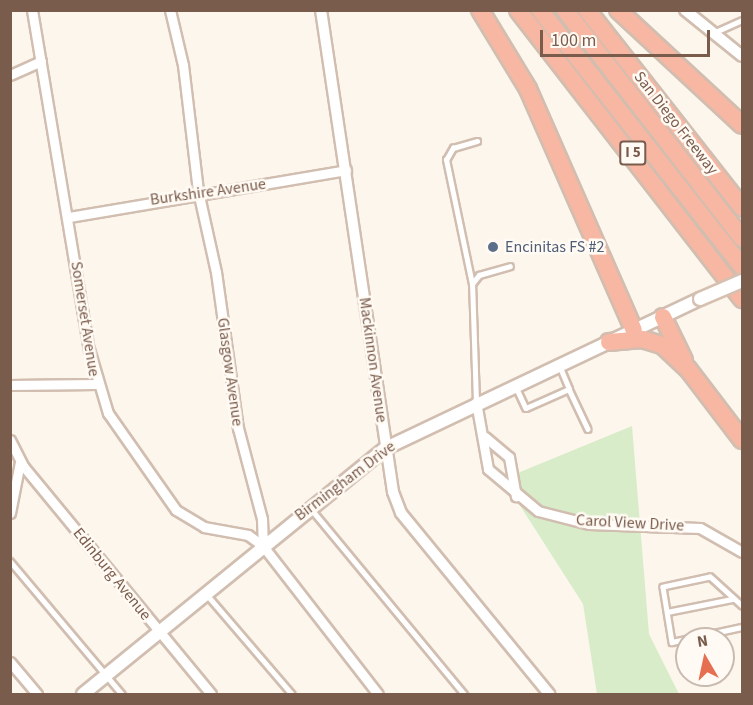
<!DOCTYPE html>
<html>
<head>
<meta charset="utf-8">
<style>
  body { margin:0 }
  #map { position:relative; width:753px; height:705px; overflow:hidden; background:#fdf6ec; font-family:"Source Sans 3",sans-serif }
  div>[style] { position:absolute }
  .green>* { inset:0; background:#d8ecc9 }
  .roads { filter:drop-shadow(2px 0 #d1beb0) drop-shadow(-2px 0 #d1beb0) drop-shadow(0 2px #d1beb0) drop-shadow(0 -2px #d1beb0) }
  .service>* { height:4.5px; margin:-2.25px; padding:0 2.25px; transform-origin:2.25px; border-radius:2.25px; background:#fff }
  .minor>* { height:9px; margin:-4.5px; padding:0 4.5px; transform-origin:4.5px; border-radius:4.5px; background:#fff }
  .tertiary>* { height:10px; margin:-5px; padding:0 5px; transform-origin:5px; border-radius:5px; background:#fff }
  .secondary>* { height:12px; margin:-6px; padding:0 6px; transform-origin:6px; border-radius:6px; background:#fff }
  .motorway>* { height:16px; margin:-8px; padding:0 8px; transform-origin:8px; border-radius:8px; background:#f7b7a3 }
  .bridges { filter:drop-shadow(2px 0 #d6c0b0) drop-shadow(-2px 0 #d6c0b0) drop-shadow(0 2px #d6c0b0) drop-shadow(0 -2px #d6c0b0) }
  .secondary-bridge>* { height:12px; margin:-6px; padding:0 6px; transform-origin:6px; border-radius:6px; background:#fff }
  .dots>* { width:16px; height:16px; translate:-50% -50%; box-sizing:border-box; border:3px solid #fffaf3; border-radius:50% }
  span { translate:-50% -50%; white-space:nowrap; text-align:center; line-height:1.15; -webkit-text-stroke:5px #fffaf3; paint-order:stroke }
  .shield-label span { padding:2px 4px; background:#fffaf3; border:2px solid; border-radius:4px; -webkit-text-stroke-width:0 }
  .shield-label { font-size:15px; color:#7a5c4d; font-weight:700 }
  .street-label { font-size:16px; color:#7a5c4d }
  .service-label { font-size:16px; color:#4e5e75 }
  .left { translate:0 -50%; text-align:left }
  .frame { position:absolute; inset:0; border:12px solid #7a5c4d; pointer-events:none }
  .north { position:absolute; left:675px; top:627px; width:60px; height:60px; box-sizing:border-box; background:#fffaf3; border:2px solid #cabbb1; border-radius:50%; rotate:351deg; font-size:16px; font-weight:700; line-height:24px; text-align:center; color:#7a5c4d }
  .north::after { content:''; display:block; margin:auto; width:21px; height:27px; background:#e76f51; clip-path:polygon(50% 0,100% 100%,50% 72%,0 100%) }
  .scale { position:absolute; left:540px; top:30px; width:170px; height:27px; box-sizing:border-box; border:3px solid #7a5c4d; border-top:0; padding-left:8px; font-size:18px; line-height:21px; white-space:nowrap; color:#7a5c4d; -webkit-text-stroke:4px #fffaf3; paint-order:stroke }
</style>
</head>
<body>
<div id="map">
  <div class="green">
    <div style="clip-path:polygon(632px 426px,649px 634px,679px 694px,597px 694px,583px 604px,503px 479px)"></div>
  </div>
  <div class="roads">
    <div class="service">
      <div style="left:713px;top:33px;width:32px;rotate:-24deg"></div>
      <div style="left:472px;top:284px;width:11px;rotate:-52deg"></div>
      <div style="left:479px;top:275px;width:32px;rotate:-16deg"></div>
      <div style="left:516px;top:387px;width:23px;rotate:65deg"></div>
      <div style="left:526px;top:408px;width:47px;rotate:-23.8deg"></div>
      <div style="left:569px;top:389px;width:23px;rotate:-113deg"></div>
      <div style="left:569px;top:389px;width:44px;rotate:64.6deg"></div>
      <div style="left:476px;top:402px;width:118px;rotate:-91.9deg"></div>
      <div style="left:472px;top:284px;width:127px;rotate:-101.8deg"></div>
      <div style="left:446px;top:160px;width:14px;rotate:-60deg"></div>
      <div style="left:453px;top:148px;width:25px;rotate:-16deg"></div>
      <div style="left:312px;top:510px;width:239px;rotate:50.4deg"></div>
      <div style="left:10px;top:561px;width:174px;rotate:49.9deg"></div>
      <div style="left:208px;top:596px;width:129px;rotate:49.4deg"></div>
      <div style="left:742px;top:606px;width:43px;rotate:-137.8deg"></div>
      <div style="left:710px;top:577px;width:48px;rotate:168deg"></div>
      <div style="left:663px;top:587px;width:56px;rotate:80.7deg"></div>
      <div style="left:672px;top:642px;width:72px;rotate:-12.1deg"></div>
      <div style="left:667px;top:612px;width:66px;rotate:-11.3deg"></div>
    </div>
    <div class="minor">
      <div style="left:32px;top:10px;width:344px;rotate:80.5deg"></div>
      <div style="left:89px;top:349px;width:67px;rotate:73.5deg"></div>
      <div style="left:108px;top:413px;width:118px;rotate:55deg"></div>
      <div style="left:176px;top:510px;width:33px;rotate:31deg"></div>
      <div style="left:204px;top:527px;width:45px;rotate:10.3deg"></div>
      <div style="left:248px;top:535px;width:19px;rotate:36deg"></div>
      <div style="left:170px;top:10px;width:57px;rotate:76.7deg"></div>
      <div style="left:183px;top:65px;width:127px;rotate:83.2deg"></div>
      <div style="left:198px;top:191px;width:83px;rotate:77.5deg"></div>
      <div style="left:216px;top:272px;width:158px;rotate:82deg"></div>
      <div style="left:238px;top:428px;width:94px;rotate:75.2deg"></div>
      <div style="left:262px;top:519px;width:27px;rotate:88deg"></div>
      <div style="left:263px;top:546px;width:187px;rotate:52.2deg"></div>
      <div style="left:10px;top:75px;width:34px;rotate:-24deg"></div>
      <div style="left:69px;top:217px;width:281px;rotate:-9.6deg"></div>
      <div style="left:10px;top:385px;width:86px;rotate:-0.7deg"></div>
      <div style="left:476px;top:402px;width:68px;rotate:79.8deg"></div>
      <div style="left:488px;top:469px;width:65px;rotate:40deg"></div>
      <div style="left:538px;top:511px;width:53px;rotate:14.3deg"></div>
      <div style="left:589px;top:524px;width:111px;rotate:2.1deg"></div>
      <div style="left:700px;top:528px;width:48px;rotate:29.7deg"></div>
      <div style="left:485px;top:437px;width:31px;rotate:40deg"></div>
      <div style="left:509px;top:457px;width:40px;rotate:80deg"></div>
      <div style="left:10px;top:440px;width:30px;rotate:63deg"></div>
      <div style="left:24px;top:467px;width:294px;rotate:50.5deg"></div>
      <div style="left:10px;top:513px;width:52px;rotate:-78.9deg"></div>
      <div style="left:10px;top:662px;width:42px;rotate:49.8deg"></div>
    </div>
    <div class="tertiary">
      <div style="left:321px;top:10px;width:487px;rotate:81.5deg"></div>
      <div style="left:393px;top:492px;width:22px;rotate:69deg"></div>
      <div style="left:401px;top:513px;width:234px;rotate:50.7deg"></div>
      <div style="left:685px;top:10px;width:73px;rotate:38.9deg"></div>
    </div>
    <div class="secondary">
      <div style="left:83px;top:694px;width:390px;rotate:-39.1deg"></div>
      <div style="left:386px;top:448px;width:348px;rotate:-25.4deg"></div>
    </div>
    <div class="motorway">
      <div style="left:480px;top:10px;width:92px;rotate:58.7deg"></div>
      <div style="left:528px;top:89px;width:263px;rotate:66.3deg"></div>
      <div style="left:518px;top:10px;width:366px;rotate:52.2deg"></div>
      <div style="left:540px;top:10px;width:327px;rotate:51.8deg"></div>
      <div style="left:565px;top:10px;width:289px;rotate:52.2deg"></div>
      <div style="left:587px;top:10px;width:251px;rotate:51.9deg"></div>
      <div style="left:618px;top:10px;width:169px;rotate:42.8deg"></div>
      <div style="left:663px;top:317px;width:48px;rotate:64deg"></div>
      <div style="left:609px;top:342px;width:33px;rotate:-5deg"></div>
      <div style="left:642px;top:339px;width:21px;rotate:17deg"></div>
      <div style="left:662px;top:345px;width:35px;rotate:43deg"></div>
      <div style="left:688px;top:369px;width:89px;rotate:52.7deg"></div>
    </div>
  </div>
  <div class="bridges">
    <div class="secondary-bridge">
      <div style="left:700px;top:299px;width:46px;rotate:-23.2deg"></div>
    </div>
  </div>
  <div class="dots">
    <div style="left:493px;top:247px;background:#5c6f8a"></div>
  </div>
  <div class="shield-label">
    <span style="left:633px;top:153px">I 5</span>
  </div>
  <div class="street-label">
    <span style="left:676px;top:123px;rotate:52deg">San Diego Freeway</span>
    <span style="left:208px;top:192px;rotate:-8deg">Burkshire Avenue</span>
    <span style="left:85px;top:319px;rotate:81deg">Somerset Avenue</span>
    <span style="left:373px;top:360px;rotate:82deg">Mackinnon Avenue</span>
    <span style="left:230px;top:372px;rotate:82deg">Glasgow Avenue</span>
    <span style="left:345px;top:481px;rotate:-37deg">Birmingham Drive</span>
    <span style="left:630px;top:523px;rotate:3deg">Carol View Drive</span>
    <span style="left:112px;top:574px;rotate:51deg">Edinburg Avenue</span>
  </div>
  <div class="service-label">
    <span class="left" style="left:505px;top:247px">Encinitas FS #2</span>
  </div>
  <div class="frame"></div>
  <div class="north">N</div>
  <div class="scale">100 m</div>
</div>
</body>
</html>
